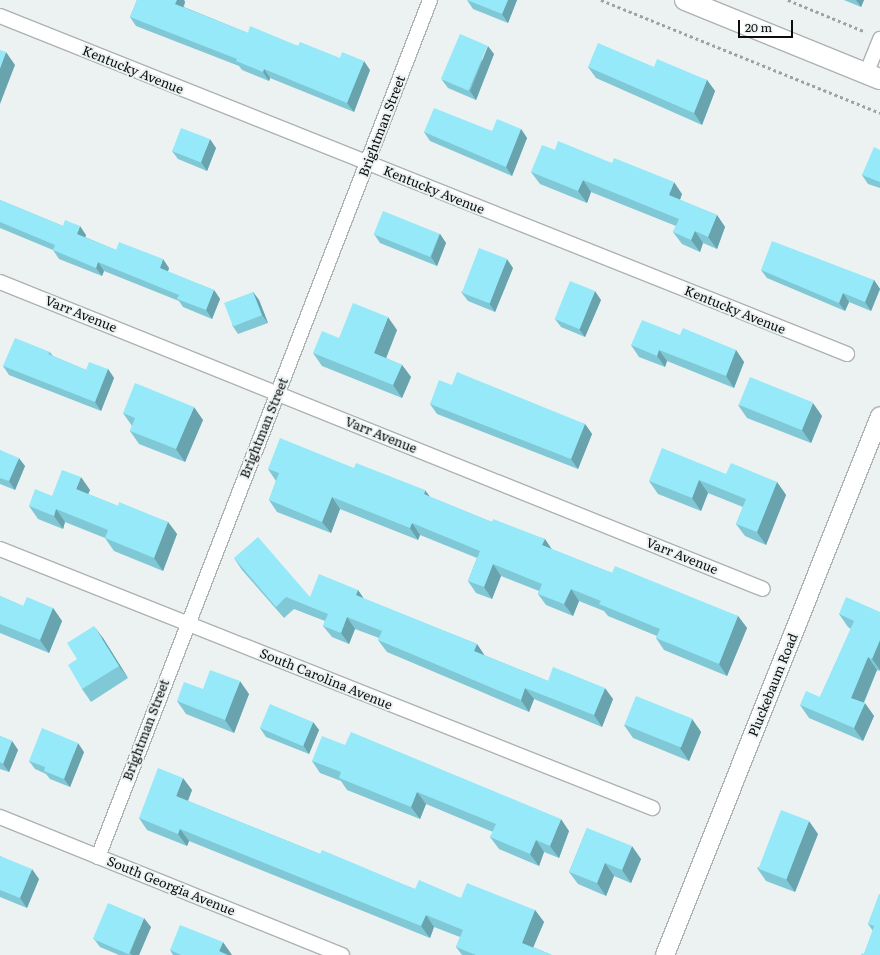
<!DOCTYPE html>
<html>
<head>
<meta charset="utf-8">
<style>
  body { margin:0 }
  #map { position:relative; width:880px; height:955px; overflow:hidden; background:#ecf2f2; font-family:Literata,serif }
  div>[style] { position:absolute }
  .path>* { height:2.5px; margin-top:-1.25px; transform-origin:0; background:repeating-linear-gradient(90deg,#9ea2a2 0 3px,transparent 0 6px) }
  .roads { filter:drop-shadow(1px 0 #adb3b2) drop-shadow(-1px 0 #adb3b2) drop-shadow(0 1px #adb3b2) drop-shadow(0 -1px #adb3b2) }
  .minor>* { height:14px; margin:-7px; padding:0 7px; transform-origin:7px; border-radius:7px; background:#fff }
  .tertiary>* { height:18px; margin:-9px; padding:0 9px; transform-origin:9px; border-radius:9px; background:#fff }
  .secondary>* { height:20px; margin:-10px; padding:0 10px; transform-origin:10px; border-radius:10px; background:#fff }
  .wall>* { inset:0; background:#80c8d5 }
  .shaded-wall>* { inset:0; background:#68a3ae }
  .building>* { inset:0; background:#95e9f8; transform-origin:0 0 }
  span { translate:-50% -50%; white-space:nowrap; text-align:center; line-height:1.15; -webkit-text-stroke:4px #ecf2f2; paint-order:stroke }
  .street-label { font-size:13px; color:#0c0e0e }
  .scale { position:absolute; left:738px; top:20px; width:55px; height:18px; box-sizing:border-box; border:2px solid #0c0e0e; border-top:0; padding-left:5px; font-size:12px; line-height:14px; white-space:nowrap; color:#0c0e0e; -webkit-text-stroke:3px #ecf2f2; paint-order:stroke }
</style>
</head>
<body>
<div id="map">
  <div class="path">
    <div style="left:601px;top:0;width:301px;rotate:22deg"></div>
    <div style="left:788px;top:0;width:84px;rotate:22.3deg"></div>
  </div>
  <div class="roads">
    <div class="minor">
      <div style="left:0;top:16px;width:912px;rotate:21.75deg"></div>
      <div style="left:866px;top:74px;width:38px;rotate:-68deg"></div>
      <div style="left:0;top:282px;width:822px;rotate:21.92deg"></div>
      <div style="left:0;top:549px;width:702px;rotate:21.66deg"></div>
      <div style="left:0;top:817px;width:369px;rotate:22deg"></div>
      <div style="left:98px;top:857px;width:919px;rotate:-68.82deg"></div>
    </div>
    <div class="tertiary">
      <div style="left:665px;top:955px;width:580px;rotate:-68.25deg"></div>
    </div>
    <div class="secondary">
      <div style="left:685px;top:0;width:210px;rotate:22.1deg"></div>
    </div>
  </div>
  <div class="wall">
    <div style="clip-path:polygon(137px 0,184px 0,185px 2px,184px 7px,248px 33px,298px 46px,370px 70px,354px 112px,270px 78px,269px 81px,242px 70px,239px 66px,136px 26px,130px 17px)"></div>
    <div style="clip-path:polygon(467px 0,517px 0,508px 23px,473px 9px)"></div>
    <div style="clip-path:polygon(844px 0,864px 0,861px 7px)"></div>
    <div style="clip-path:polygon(494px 54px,476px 100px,448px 88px,442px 80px)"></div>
    <div style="clip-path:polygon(588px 67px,654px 67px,707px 80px,715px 91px,702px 125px,596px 78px)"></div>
    <div style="clip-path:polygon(521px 129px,527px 138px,512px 176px,430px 141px,424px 132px,492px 131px)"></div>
    <div style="clip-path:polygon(216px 148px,207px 171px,178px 159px,172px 151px)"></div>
    <div style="clip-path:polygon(555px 150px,682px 194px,680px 200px,717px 215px,725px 227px,717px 249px,703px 243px,700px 252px,682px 244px,673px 232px,676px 226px,591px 192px,587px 203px,540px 184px,531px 172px)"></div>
    <div style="clip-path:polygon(880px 150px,880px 188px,868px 184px,862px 175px)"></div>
    <div style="clip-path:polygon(0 200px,63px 226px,86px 235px,85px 237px,116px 250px,169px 268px,168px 272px,214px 290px,220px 299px,212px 319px,183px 307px,179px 301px,104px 271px,102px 276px,59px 259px,53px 250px,0 228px)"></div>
    <div style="clip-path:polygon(374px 234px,440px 234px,446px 243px,437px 266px,380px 243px)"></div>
    <div style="clip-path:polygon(513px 268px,495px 312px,468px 301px,461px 292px)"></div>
    <div style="clip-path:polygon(761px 270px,874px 280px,880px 289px,871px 311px,849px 302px,845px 311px,767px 278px)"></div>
    <div style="clip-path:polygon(253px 292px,259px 300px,268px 323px,238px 334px,232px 325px)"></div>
    <div style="clip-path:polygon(601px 300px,585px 337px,561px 327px,555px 319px)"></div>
    <div style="clip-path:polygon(397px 330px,386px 358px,402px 365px,411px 377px,402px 398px,322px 366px,313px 353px,339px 338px)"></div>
    <div style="clip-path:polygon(680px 335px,736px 350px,744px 362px,734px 388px,667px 361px,665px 367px,639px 357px,631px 345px)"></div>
    <div style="clip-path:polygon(50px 352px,53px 356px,86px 370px,108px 369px,114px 378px,101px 411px,9px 375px,3px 366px)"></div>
    <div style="clip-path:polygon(452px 385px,585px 424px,592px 434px,578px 469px,437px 414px,430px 404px)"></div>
    <div style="clip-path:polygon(738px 405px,822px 416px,811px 443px,747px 418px)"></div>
    <div style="clip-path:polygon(123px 413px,203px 420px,185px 462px,139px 444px,130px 431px,132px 426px)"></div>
    <div style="clip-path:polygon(0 450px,25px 466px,15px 490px,0 484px)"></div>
    <div style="clip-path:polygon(354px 468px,430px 497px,492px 522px,545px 539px,551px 549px,612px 573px,738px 616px,747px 628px,727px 676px,664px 650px,656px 638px,657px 636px,608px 616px,604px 611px,579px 601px,573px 616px,546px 605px,538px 594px,539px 591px,501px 576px,492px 599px,476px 593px,468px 581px,477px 558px,420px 535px,418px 540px,340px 509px,331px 533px,277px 512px,269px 500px,276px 481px,268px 469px)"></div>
    <div style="clip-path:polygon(726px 474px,777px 482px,786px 495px,766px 545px,745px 536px,736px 524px,743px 507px,708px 493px,701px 511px,658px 494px,649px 481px)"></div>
    <div style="clip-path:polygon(90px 490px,88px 494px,118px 506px,168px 522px,177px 534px,163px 571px,114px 551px,105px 538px,65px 522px,63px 529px,38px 519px,29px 506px,52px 496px)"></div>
    <div style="clip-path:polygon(234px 558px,310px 597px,358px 590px,364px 599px,477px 644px,484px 655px,548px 681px,613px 699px,602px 727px,534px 699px,529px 712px,387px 652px,378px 640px,379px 638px,355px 629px,349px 644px,332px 637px,323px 626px,325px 621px,294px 609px,284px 618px,242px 570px)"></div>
    <div style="clip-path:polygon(0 596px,23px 606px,53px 608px,62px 621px,49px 653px,0 633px)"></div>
    <div style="clip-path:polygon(880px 612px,880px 671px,877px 670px,864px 703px,874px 716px,863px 741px,809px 718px,800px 705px,820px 697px,851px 629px,848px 627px,839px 614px)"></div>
    <div style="clip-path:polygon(103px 638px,128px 678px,91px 702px,82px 689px,77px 659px)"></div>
    <div style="clip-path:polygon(203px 689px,249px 694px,234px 733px,186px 714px,177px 701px)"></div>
    <div style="clip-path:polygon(692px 719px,701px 732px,689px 761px,633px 738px,624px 725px)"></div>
    <div style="clip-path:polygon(313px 722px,319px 730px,309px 754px,266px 737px,260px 728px)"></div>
    <div style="clip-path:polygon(0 736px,12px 741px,18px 750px,9px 772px,0 769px)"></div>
    <div style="clip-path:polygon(345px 745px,569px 831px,559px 858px,544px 852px,539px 866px,499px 849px,490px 837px,493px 832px,426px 804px,420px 819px,347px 790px,341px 781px,320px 773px,312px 761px)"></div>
    <div style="clip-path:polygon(84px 752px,70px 787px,50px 779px,46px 774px,35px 769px,29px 761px)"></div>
    <div style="clip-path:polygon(192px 790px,188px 801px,320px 854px,415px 889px,461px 898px,535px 910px,544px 922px,533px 947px,552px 955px,462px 955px,456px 947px,460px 937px,434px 927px,430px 938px,189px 841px,187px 846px,147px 830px,139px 818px)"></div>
    <div style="clip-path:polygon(587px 828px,641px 859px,631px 883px,614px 876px,606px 896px,578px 884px,569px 872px)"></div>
    <div style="clip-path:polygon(818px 834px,795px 892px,766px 881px,757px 868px)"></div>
    <div style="clip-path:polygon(0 856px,39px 879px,27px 908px,0 897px)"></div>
    <div style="clip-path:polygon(880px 894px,880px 955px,864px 954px,873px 931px,868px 924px)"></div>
    <div style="clip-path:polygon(151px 927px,139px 955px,119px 955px,100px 947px,94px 939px)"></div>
    <div style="clip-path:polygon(170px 950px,232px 955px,173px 955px)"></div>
  </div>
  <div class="shaded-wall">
    <div style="clip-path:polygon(177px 0,184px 0,185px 2px,181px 12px,175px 4px)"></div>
    <div style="clip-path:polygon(508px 0,517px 0,508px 23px,502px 14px)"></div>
    <div style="clip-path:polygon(856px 0,864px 0,861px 7px)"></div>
    <div style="clip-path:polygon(488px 46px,494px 54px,476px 100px,470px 91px)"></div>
    <div style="clip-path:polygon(6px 52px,15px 65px,0 104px,0 68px)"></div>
    <div style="clip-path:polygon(364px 61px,370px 70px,354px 112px,347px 103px)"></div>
    <div style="clip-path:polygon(264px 69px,270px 78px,269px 81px,263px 72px)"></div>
    <div style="clip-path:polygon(707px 80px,715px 91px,702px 125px,694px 113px)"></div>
    <div style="clip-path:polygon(521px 129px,527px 138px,512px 176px,506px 167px)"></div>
    <div style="clip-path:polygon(210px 139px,216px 148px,207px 171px,201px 162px)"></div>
    <div style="clip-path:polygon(583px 180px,591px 192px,587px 203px,578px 191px)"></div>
    <div style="clip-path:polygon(674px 182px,682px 194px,677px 207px,669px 195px)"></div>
    <div style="clip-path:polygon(717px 215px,725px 227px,717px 249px,708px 237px)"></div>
    <div style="clip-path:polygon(80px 226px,86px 235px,83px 243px,77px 234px)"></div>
    <div style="clip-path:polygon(695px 231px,703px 243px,700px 252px,691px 240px)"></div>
    <div style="clip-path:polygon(440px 234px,446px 243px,437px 266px,431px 257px)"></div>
    <div style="clip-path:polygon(163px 259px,169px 268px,166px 277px,160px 268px)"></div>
    <div style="clip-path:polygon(507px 259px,513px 268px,495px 312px,489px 303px)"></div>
    <div style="clip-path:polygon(98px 262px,104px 271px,102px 276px,96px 268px)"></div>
    <div style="clip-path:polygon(874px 280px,880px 289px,871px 311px,865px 302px)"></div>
    <div style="clip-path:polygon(214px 290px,220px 299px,212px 319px,206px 310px)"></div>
    <div style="clip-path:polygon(595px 291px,601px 300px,585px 337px,579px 329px)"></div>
    <div style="clip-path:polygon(253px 292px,259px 300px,268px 323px,262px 315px)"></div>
    <div style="clip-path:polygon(843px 293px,849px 302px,845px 311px,839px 303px)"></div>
    <div style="clip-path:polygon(388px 317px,397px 330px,383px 366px,374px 353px)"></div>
    <div style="clip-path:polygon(659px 350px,667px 361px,665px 367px,657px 356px)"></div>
    <div style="clip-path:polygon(736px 350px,744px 362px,734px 388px,726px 376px)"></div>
    <div style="clip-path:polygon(402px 365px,411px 377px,402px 398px,393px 385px)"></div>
    <div style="clip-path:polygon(108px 369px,114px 378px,101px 411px,95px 402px)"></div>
    <div style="clip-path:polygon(813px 403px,822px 416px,811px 443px,802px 430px)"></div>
    <div style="clip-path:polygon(194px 407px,203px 420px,185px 462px,176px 449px)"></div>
    <div style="clip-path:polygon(585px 424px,592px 434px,578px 469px,571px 459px)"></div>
    <div style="clip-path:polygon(19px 458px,25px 466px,15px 490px,9px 481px)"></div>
    <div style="clip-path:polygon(81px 477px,90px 490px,85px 501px,76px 489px)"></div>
    <div style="clip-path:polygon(699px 480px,708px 493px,701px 511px,692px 498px)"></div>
    <div style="clip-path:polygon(777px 482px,786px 495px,766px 545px,757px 532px)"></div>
    <div style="clip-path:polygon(425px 490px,434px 502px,424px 494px)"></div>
    <div style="clip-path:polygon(332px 497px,340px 509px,331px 533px,322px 522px)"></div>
    <div style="clip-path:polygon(56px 509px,65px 522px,63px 529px,54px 516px)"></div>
    <div style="clip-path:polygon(168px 522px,177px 534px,163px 571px,154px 558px)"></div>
    <div style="clip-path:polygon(412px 523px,420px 535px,418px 540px,410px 528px)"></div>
    <div style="clip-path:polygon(545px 539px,553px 551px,542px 545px)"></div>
    <div style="clip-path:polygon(493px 564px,501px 576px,492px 599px,484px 587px)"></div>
    <div style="clip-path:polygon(571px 589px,579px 601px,573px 616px,564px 604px)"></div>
    <div style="clip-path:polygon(358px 590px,366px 602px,356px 595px)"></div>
    <div style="clip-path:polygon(53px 608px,62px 621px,49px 653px,40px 640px)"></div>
    <div style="clip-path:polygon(738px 616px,747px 628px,727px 676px,719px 664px)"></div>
    <div style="clip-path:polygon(347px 617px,355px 629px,349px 644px,341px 633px)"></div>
    <div style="clip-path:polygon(94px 626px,103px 638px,128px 678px,119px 666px)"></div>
    <div style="clip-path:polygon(880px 640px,880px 670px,872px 659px)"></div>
    <div style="clip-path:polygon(477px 644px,485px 656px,474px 651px)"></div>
    <div style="clip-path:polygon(868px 657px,877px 670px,860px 711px,851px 698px)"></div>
    <div style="clip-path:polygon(240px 681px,249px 694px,234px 733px,225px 720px)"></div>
    <div style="clip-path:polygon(525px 688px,534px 699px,529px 712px,521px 700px)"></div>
    <div style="clip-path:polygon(605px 688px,613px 699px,602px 727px,594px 715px)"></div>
    <div style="clip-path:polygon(865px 703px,874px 716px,863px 741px,854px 728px)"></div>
    <div style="clip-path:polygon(692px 719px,701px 732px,689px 761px,680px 748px)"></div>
    <div style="clip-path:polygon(313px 722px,319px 730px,309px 754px,303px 745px)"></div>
    <div style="clip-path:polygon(12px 741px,18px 750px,9px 772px,3px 764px)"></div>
    <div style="clip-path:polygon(78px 743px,84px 752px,70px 787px,64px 779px)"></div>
    <div style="clip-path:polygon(183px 778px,192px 790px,185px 808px,176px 796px)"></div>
    <div style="clip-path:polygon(417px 792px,426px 804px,420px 819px,411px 807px)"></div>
    <div style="clip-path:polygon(561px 819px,569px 831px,559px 858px,550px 846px)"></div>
    <div style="clip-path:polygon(809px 821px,818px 834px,795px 892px,786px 879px)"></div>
    <div style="clip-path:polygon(180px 829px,189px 841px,187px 846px,178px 834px)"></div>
    <div style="clip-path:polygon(536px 840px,544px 852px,539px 866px,530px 854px)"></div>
    <div style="clip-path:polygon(632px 846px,641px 859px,631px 883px,622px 870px)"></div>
    <div style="clip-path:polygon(605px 863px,614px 876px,606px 896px,597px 883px)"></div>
    <div style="clip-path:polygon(32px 869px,39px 879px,27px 908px,20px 898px)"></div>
    <div style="clip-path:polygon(535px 910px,544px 922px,530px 955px,522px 943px)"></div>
    <div style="clip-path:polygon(426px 915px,434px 927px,430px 938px,421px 926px)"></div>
    <div style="clip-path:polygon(144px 918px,151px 927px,139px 955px,132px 955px,130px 953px)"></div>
    <div style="clip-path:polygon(223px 942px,232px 955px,221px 955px,219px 951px)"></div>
  </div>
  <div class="building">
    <div style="clip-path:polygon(137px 0,177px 0,175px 4px,248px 33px,250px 26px,298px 46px,300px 42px,340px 58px,342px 52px,364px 61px,347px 103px,264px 69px,263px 72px,236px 61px,237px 59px,130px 17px)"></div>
    <div style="clip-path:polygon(467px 0,508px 0,502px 14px)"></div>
    <div style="left:460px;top:34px;width:30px;height:49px;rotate:23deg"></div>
    <div style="clip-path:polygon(598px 43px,654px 67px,657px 59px,707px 80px,694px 113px,588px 67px)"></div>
    <div style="clip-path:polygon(0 50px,6px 52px,0 68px)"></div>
    <div style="clip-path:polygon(434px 108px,492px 131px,497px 119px,521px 129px,506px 167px,424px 132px)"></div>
    <div style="left:181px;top:128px;width:31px;height:25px;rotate:21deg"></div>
    <div style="clip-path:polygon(558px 141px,612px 163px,614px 158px,674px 182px,669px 195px,717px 215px,708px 237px,695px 231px,691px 240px,673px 232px,679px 219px,583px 180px,578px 191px,531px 172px,542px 145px,555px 150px)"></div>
    <div style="clip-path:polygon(874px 147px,880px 150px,880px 182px,862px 175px)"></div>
    <div style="clip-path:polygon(0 200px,63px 226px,65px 220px,80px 226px,77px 234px,116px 250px,119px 242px,163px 259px,160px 268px,214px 290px,206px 310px,177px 299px,179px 295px,98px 262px,96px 268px,53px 250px,55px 245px,0 222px)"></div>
    <div style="left:383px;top:211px;width:61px;height:25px;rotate:22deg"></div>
    <div style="clip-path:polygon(772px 241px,874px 280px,865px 302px,843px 293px,839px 303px,761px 270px)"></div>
    <div style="left:479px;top:248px;width:30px;height:48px;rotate:21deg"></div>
    <div style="left:570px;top:281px;width:27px;height:41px;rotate:22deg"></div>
    <div style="left:253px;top:292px;width:25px;height:31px;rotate:69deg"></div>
    <div style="clip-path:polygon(353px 303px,388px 317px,374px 353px,402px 365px,393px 385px,313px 353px,322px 331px,339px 338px)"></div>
    <div style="clip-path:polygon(642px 320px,680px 335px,683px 328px,736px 350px,726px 376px,659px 350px,657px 356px,631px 345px)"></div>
    <div style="clip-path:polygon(15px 338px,50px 352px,48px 354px,86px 370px,89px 362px,108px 369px,95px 402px,3px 366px)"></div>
    <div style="clip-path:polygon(457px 372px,585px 424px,571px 459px,430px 404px,439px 380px,452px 385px)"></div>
    <div style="left:750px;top:377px;width:68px;height:30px;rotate:22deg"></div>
    <div style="clip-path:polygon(135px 383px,194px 407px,176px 449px,130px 431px,135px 418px,123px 413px)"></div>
    <div style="clip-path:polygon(280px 438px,354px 468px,356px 463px,425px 490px,424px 494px,492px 522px,493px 519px,545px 539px,542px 545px,612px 573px,615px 566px,738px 616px,719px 664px,656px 638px,660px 629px,599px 604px,601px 601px,571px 589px,564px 604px,538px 594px,542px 584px,493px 564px,484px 587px,468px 581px,480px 551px,412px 523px,410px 528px,332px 497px,322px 522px,269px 500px,279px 473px,268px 469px)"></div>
    <div style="clip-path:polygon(662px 448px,726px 474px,731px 463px,777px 482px,757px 532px,736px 524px,746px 499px,699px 480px,692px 498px,649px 481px)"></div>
    <div style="clip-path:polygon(0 450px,19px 458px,9px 481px,0 478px)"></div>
    <div style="clip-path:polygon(62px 470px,81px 477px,76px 489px,118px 506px,119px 502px,168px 522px,154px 558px,105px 538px,108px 530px,56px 509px,54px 516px,29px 506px,35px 489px,52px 496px)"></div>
    <div style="clip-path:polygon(258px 537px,310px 597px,319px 574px,358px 590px,356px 595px,477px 644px,474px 651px,548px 681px,553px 667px,605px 688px,594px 715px,525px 688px,521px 700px,378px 640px,382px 631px,347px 617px,341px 633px,323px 626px,328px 614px,286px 597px,276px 607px,234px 558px)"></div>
    <div style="clip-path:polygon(0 596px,23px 606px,27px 597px,53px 608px,40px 640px,0 624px)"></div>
    <div style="clip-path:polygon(846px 597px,880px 612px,880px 640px,872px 659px,868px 657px,851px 698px,865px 703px,854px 728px,800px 705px,806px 691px,820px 697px,854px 621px,839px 614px)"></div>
    <div style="clip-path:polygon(94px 626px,119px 666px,82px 689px,68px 665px,77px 659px,67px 643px)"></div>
    <div style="clip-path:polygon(210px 670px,240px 681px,225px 720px,177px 701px,184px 682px,203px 689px)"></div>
    <div style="left:636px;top:696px;width:61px;height:31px;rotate:22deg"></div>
    <div style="left:270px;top:704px;width:47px;height:26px;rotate:23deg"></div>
    <div style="clip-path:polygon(42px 728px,78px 743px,64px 779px,44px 771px,45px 767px,29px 761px)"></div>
    <div style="clip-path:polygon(351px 732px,561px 819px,550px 846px,536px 840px,530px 854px,490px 837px,496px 824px,417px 792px,411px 807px,339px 778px,341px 772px,312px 761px,322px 736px,345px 745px)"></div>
    <div style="clip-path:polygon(0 736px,12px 741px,3px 764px,0 762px)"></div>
    <div style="clip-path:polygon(158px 768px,183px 778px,176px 796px,320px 854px,322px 850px,415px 889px,419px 880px,461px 898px,467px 883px,535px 910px,522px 943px,552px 955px,476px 955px,456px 947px,463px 930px,426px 915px,421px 926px,180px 829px,178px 834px,139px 818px)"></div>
    <div style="left:781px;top:810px;width:30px;height:63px;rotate:21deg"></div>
    <div style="clip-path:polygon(587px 828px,632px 846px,622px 870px,605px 863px,597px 883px,569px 872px)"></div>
    <div style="clip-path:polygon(0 856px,32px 869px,20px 898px,0 890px)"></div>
    <div style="clip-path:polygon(879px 894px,880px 894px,880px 955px,861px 955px,862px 953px,864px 954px,874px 926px,868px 924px)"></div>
    <div style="left:108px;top:903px;width:39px;height:39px;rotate:23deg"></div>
    <div style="clip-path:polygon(180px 925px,223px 942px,219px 951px,228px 955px,181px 955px,170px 950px)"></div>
  </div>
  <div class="street-label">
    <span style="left:133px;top:70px;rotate:22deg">Kentucky Avenue</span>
    <span style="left:382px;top:126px;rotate:-69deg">Brightman Street</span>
    <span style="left:434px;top:190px;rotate:22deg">Kentucky Avenue</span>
    <span style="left:735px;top:310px;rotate:22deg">Kentucky Avenue</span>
    <span style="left:81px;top:314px;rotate:22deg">Varr Avenue</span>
    <span style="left:264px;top:428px;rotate:-68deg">Brightman Street</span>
    <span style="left:381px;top:435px;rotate:22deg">Varr Avenue</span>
    <span style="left:682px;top:556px;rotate:22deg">Varr Avenue</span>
    <span style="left:326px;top:679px;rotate:22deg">South Carolina Avenue</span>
    <span style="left:773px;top:685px;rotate:-68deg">Pluckebaum Road</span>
    <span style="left:146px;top:730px;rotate:-69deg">Brightman Street</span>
    <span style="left:171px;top:886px;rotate:22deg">South Georgia Avenue</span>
  </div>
  <div class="scale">20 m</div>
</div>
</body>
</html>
